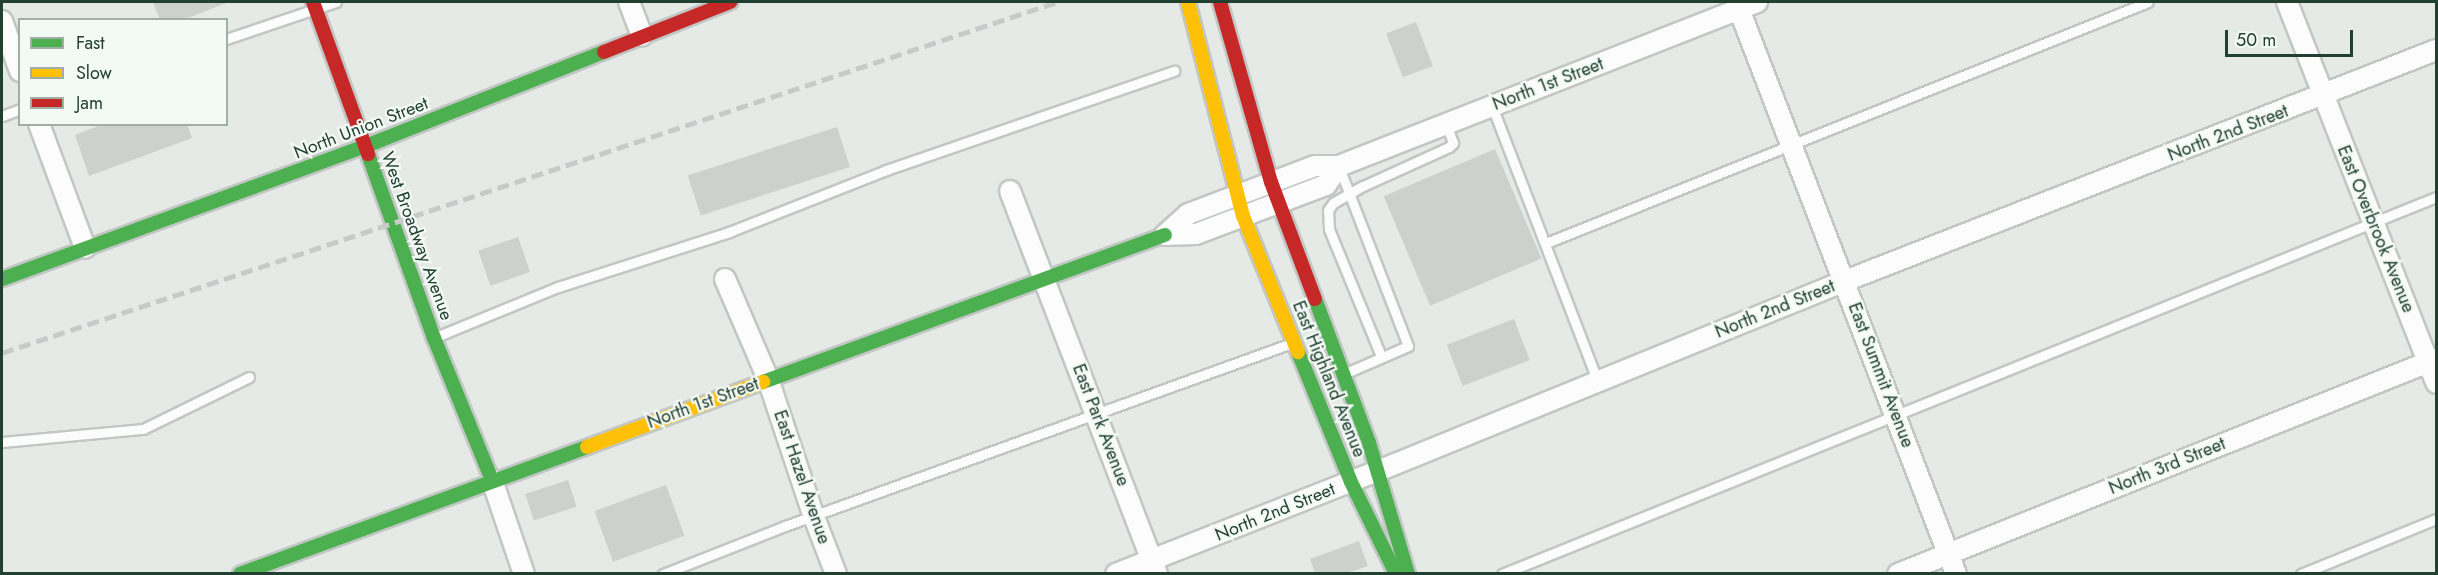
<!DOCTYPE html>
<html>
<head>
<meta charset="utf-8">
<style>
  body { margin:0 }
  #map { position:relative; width:2438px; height:575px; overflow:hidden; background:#e5eae7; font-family:Jost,sans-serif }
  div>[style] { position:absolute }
  .building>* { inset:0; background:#ccd1ce; transform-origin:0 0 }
  .roads { filter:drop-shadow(2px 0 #c2c7c4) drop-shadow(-2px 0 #c2c7c4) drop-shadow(0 2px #c2c7c4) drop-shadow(0 -2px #c2c7c4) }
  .lane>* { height:9px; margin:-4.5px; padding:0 4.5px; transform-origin:4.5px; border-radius:4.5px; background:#fbfcfb }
  .street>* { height:20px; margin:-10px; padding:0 10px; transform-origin:10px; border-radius:10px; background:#fbfcfb }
  .fast>* { height:14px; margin:-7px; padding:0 7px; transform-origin:7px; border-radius:7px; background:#4caf50 }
  .slow>* { height:14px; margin:-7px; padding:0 7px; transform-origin:7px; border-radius:7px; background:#ffc107 }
  .jam>* { height:14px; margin:-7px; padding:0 7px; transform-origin:7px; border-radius:7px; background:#c62828 }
  .rail>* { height:4.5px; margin-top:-2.25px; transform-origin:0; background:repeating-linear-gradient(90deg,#c6cbc9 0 12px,transparent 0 18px) }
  span { translate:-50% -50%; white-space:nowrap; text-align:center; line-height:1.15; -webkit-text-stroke:4.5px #f3f9f5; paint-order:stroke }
  .street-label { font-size:18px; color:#214030 }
  .frame { position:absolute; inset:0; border:3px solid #214030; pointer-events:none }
  .legend { position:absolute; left:18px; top:18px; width:210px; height:108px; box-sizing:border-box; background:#f3f9f5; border:2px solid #9fafa6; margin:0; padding:8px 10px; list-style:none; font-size:18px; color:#214030 }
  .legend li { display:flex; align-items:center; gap:12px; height:30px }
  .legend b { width:30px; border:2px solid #9fafa6 }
  .scale { position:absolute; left:2225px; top:30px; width:128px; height:27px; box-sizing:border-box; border:3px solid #214030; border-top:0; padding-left:8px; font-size:18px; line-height:21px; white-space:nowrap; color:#214030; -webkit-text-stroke:4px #f3f9f5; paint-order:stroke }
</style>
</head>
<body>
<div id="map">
  <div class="building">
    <div style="clip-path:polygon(153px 2px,226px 2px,226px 3px,183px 20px,160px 20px)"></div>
    <div style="left:1416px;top:22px;width:47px;height:32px;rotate:69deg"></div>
    <div style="clip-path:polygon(103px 124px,187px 124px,192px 138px,89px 176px,75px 135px)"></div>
    <div style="left:837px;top:127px;width:42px;height:157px;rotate:72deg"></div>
    <div style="left:1495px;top:149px;width:119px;height:121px;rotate:67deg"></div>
    <div style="left:518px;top:237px;width:37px;height:42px;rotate:71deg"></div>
    <div style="left:1514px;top:319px;width:44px;height:72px;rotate:69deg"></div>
    <div style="left:568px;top:480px;width:28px;height:45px;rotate:72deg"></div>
    <div style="left:666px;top:485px;width:54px;height:76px;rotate:70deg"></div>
    <div style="clip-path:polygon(1359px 541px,1368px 566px,1347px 573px,1315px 573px,1310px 559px)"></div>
  </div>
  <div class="roads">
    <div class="lane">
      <div style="left:226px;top:39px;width:116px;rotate:-18.6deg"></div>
      <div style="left:1492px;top:106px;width:296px;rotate:69deg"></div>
      <div style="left:2px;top:116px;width:19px;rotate:-21deg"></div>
      <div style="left:1339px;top:167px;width:192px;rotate:68.9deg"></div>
      <div style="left:1408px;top:346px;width:68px;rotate:156.5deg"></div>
      <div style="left:1546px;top:243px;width:648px;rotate:-21.82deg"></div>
      <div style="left:436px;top:337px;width:132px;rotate:-22.3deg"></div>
      <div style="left:558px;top:287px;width:180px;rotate:-17.8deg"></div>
      <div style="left:729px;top:232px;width:169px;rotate:-21.5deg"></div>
      <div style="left:886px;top:170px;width:305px;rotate:-19deg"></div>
      <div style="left:1381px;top:356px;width:137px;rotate:-112.3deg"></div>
      <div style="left:1329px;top:229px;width:19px;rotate:-93deg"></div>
      <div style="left:1328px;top:210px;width:9px;rotate:-54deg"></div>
      <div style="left:1333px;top:203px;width:34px;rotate:-30deg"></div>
      <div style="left:1363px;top:186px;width:94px;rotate:-24.4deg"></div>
      <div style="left:1449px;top:147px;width:6px;rotate:-45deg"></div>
      <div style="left:1453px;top:143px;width:20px;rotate:-110deg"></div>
      <div style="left:2px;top:442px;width:142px;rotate:-5.3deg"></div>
      <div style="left:143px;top:429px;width:118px;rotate:-26.1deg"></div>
      <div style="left:663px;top:574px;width:131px;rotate:-21.5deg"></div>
      <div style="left:785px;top:526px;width:539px;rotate:-19.85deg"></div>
      <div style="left:1502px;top:574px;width:1007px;rotate:-21.98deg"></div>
      <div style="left:2301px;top:574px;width:146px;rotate:-22.2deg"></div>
    </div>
    <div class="street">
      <div style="left:629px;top:2px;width:36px;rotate:69deg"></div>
      <div style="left:2287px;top:2px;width:409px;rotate:68.6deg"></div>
      <div style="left:1739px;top:9px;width:605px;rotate:68.99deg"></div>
      <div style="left:2px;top:21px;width:53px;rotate:70.2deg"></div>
      <div style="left:39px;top:124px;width:132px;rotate:69.6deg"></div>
      <div style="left:1010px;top:191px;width:410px;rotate:69deg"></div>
      <div style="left:1165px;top:235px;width:31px;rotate:-42deg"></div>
      <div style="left:1188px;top:214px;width:136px;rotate:-20.7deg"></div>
      <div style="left:1315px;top:166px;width:24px"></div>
      <div style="left:1339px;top:166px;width:449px;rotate:-21.4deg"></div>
      <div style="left:1165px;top:235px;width:31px;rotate:-2deg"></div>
      <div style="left:1196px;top:234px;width:139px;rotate:-20.7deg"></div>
      <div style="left:1326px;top:185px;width:23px;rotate:-56deg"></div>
      <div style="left:725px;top:279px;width:109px;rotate:66.7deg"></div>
      <div style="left:768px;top:379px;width:145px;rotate:71.6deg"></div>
      <div style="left:814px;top:517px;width:61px;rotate:68.9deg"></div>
      <div style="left:492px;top:480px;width:99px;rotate:71.2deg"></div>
      <div style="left:1116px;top:574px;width:282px;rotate:-21.5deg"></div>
      <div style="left:1378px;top:471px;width:504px;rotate:-22.14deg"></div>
      <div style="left:1845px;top:281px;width:635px;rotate:-21.35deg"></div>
      <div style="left:1898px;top:574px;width:579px;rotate:-21.78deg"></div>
    </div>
    <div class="fast">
      <div style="left:368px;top:154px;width:195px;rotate:70.3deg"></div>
      <div style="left:434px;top:338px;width:153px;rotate:67.8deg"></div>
      <div style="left:2px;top:279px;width:388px;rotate:-20.1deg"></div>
      <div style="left:366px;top:146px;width:256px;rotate:-21.6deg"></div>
      <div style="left:1315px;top:299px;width:154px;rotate:69.4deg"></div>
      <div style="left:1369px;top:443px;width:137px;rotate:73.4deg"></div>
      <div style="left:1298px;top:352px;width:140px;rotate:67.8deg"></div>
      <div style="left:1351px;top:482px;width:102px;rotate:63.9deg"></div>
      <div style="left:763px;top:382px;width:428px;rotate:-20.1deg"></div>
      <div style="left:240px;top:574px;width:370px;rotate:-20.1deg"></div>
    </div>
    <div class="slow">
      <div style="left:1188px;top:2px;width:221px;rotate:75.6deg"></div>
      <div style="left:1243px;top:216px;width:147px;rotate:68deg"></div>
      <div style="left:587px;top:447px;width:188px;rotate:-20.3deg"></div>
    </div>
    <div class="jam">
      <div style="left:313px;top:2px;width:162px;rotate:70.1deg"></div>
      <div style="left:1220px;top:2px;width:187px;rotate:74.2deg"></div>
      <div style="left:1271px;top:182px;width:125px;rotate:69.4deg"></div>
      <div style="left:604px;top:52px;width:136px;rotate:-21.6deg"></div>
    </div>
  </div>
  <div class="rail">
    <div style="left:2px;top:353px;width:1112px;rotate:-18.4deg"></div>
  </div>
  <div class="street-label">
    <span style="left:1548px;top:84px;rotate:-21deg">North 1st Street</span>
    <span style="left:361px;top:128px;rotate:-21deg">North Union Street</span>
    <span style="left:2228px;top:133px;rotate:-21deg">North 2nd Street</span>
    <span style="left:2376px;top:229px;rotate:68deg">East Overbrook Avenue</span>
    <span style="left:417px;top:236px;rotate:70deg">West Broadway Avenue</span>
    <span style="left:1775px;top:309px;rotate:-22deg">North 2nd Street</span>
    <span style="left:1881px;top:375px;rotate:69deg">East Summit Avenue</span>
    <span style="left:1329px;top:379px;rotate:68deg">East Highland Avenue</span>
    <span style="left:703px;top:403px;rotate:-20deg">North 1st Street</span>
    <span style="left:1101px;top:425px;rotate:69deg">East Park Avenue</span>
    <span style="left:2167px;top:466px;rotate:-22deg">North 3rd Street</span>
    <span style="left:802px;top:477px;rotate:71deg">East Hazel Avenue</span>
    <span style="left:1275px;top:512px;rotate:-22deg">North 2nd Street</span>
  </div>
  <div class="frame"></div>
  <ul class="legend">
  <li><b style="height:8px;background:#4caf50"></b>Fast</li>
  <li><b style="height:8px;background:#ffc107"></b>Slow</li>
  <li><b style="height:8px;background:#c62828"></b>Jam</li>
  </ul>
  <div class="scale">50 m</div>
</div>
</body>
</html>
